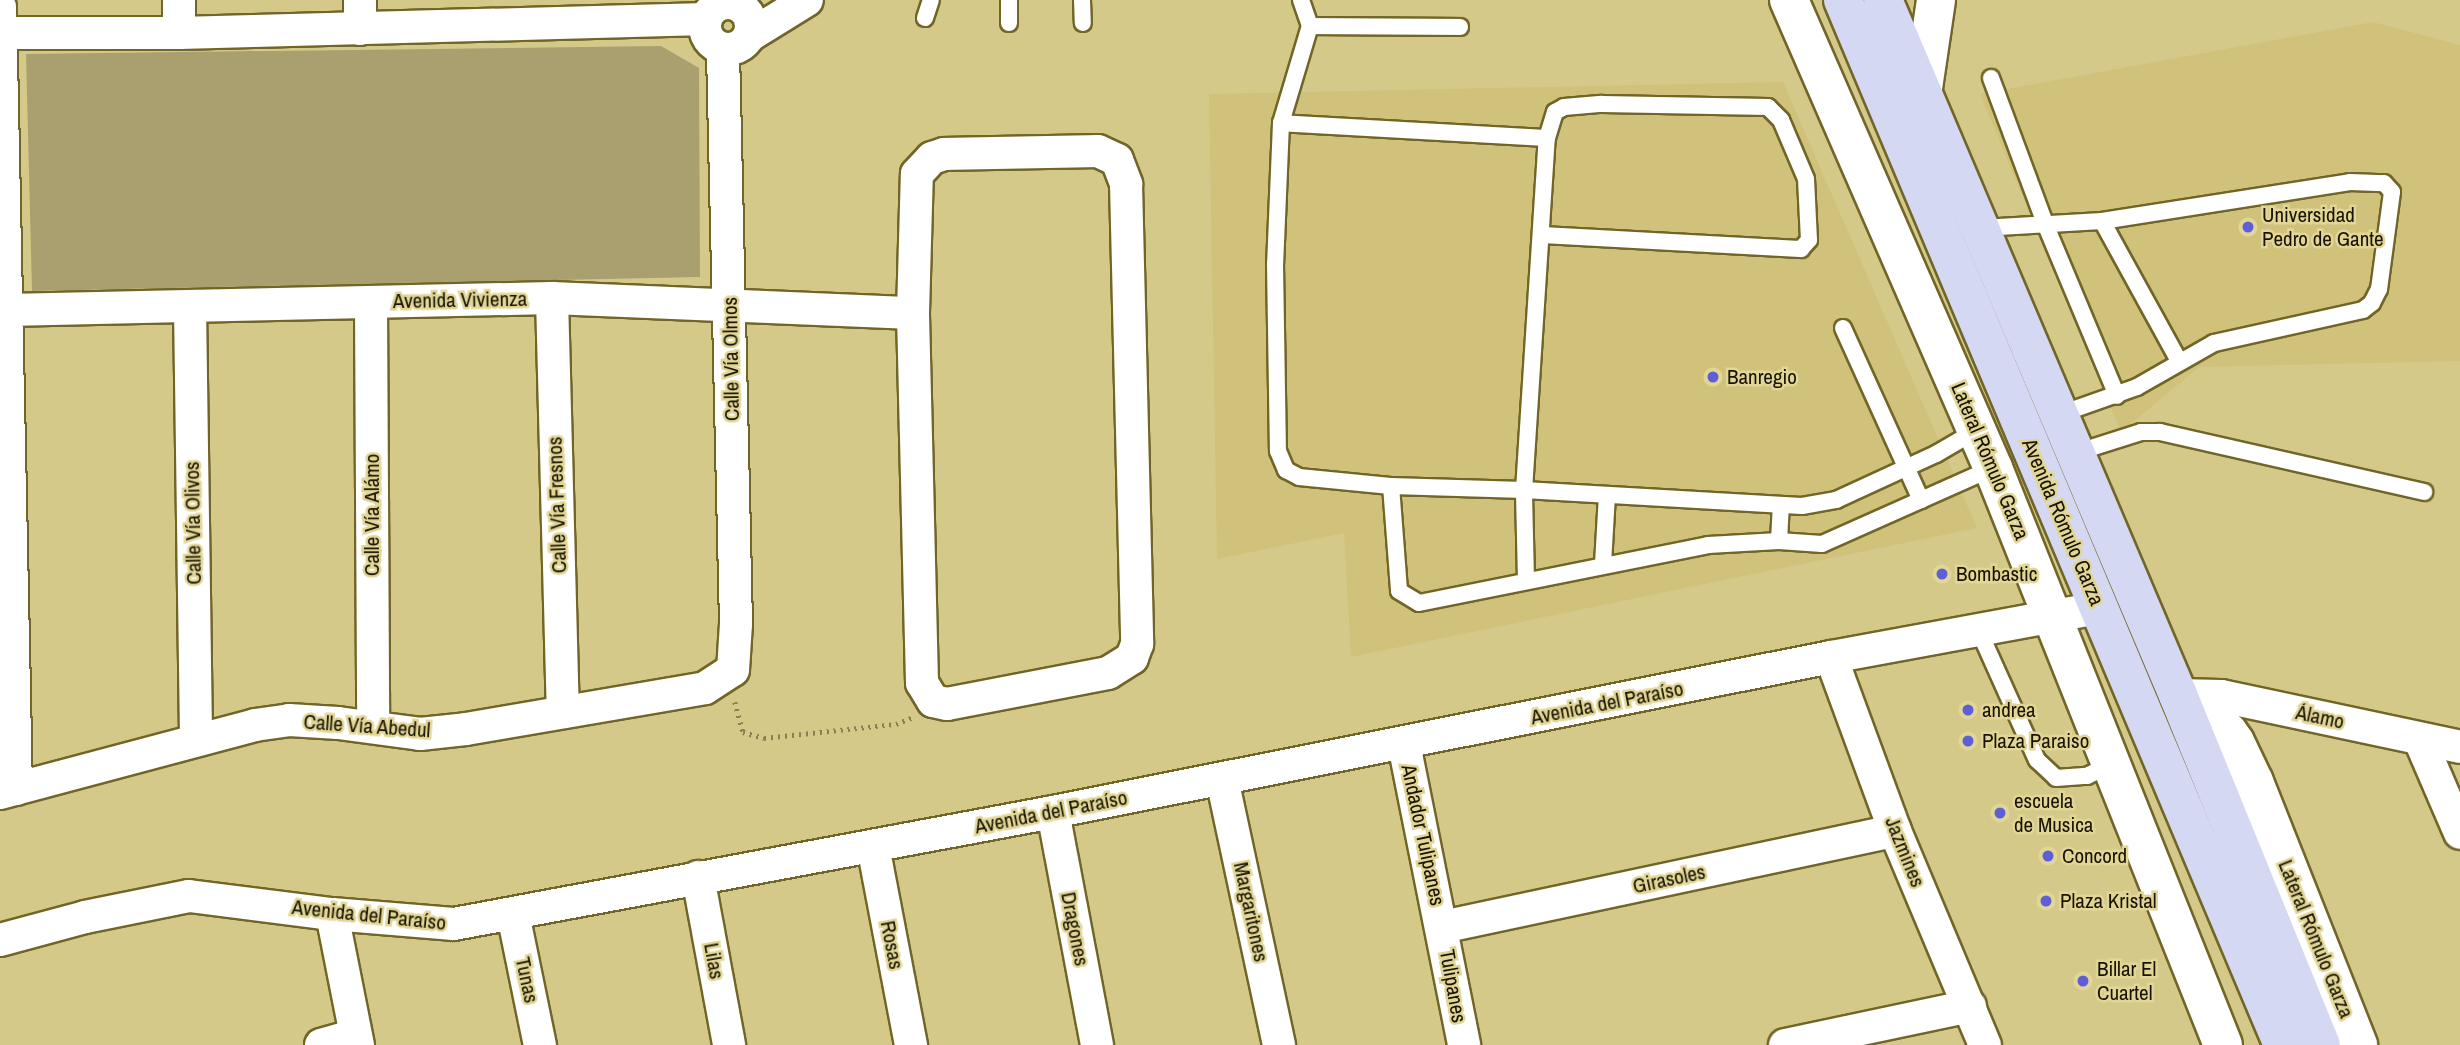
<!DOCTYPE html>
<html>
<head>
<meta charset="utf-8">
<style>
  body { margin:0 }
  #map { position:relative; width:2460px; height:1045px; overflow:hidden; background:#d5c98a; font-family:"Archivo Narrow",sans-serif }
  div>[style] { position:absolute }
  .built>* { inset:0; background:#d0c27b }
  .green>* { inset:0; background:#aaa06f }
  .path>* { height:4.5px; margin-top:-2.25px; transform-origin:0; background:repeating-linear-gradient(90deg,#897f52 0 2px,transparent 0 7px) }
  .roads { filter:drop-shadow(2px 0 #716527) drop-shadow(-2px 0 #716527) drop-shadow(0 2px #716527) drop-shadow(0 -2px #716527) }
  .lane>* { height:16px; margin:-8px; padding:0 8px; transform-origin:8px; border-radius:8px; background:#fff }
  .street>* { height:32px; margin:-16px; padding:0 16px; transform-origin:16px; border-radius:16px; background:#fff }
  .street>.ring { margin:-16px; padding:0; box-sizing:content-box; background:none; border:32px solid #fff; border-radius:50% }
  .secondary>* { height:38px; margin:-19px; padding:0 19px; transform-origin:19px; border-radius:19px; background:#fff }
  .primary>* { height:38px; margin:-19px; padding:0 19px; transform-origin:19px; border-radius:19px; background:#d4d8f3 }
  .dots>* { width:19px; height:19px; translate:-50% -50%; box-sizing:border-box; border:4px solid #e2d697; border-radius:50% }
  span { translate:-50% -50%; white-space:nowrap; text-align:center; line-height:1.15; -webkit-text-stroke:5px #e2d697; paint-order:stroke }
  .poi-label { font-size:21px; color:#181300 }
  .left { translate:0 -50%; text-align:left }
  .street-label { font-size:21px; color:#181300 }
</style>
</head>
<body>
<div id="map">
  <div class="built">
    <div style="clip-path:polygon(2373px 22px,2460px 45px,2460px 361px,2199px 367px,2121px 432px,1980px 94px)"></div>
    <div style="clip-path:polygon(1783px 82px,1977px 528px,1351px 657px,1344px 533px,1217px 559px,1209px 94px)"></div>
  </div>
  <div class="green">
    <div style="clip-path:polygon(661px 46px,699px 68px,700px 277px,32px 291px,26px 54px)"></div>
  </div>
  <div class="path">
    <div style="left:735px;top:702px;width:31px;rotate:75deg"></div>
    <div style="left:743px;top:732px;width:22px;rotate:16deg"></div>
    <div style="left:764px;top:738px;width:133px;rotate:-6.1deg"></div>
    <div style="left:896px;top:724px;width:18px;rotate:-22deg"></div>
  </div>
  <div class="roads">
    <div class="lane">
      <div style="left:1009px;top:0;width:23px;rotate:90deg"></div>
      <div style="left:1082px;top:0;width:23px;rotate:88deg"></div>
      <div style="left:925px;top:18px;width:19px;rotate:-72deg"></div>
      <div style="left:1310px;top:26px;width:150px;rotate:0.4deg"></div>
      <div style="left:1991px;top:78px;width:158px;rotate:69.6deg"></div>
      <div style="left:2046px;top:226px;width:184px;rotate:67.3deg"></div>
      <div style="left:1281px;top:123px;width:101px;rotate:-73.4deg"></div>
      <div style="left:1310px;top:26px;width:28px;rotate:-109deg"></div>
      <div style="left:1547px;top:138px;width:266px;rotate:-176.8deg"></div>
      <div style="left:1281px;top:123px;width:141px;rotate:92.4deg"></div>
      <div style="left:1275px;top:264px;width:187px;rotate:89.1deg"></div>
      <div style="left:1278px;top:451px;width:21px;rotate:67deg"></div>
      <div style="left:1286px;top:470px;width:15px;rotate:28deg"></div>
      <div style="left:1299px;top:477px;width:92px;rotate:5.6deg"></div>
      <div style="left:1391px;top:486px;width:133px;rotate:1.7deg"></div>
      <div style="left:1524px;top:490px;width:278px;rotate:3.3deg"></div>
      <div style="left:1802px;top:506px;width:35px;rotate:-10deg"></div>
      <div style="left:1836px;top:500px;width:110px;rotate:-24.7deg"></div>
      <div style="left:1936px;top:454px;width:48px;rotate:-30.3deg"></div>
      <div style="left:2102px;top:221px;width:160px;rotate:61.2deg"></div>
      <div style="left:1981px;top:228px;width:121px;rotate:-3.3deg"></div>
      <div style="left:2102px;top:221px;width:251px;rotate:-8.9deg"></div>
      <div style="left:2350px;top:182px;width:34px;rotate:2deg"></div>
      <div style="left:2384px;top:183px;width:12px;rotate:48deg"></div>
      <div style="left:2392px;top:192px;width:98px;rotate:97.6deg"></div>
      <div style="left:2379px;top:289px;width:16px;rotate:117deg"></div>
      <div style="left:2372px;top:303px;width:11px;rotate:142deg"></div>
      <div style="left:2363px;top:310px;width:153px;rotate:167.5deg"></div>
      <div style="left:2214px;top:343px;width:89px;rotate:150.3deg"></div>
      <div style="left:2137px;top:387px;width:84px;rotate:160.5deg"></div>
      <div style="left:1843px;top:328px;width:189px;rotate:65.6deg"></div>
      <div style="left:2075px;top:453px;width:69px;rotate:-17.7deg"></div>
      <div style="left:2141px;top:432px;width:19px"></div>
      <div style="left:2160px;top:432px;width:271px;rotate:12.8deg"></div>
      <div style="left:1391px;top:486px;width:105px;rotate:85.6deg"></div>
      <div style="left:1399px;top:591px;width:23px;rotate:31deg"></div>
      <div style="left:1419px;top:603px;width:295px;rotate:-11.3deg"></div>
      <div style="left:1708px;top:545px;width:71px;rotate:-3.2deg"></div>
      <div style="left:1779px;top:541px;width:43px;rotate:4deg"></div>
      <div style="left:1822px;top:544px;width:187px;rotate:-24deg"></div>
      <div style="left:1779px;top:541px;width:34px;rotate:-87deg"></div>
      <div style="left:1603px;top:564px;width:69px;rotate:-86.7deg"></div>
      <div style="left:1526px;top:581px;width:91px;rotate:-91.3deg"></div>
      <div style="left:1524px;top:490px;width:353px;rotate:-86.3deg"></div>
      <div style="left:1547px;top:138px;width:27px;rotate:-73deg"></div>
      <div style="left:1555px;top:112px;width:10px;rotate:-29deg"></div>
      <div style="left:1564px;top:107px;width:38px;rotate:-5deg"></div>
      <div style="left:1602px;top:104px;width:166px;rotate:1deg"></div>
      <div style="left:1768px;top:107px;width:18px;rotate:45deg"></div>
      <div style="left:1781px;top:120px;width:64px;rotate:67deg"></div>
      <div style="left:1806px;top:179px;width:61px;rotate:87.2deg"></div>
      <div style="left:1809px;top:240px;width:12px;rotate:132deg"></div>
      <div style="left:1801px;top:249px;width:260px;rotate:-176.9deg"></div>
      <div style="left:1979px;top:631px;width:141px;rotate:65.8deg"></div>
      <div style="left:2037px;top:760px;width:26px;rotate:43deg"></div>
      <div style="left:2056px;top:778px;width:31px;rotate:-4deg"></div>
      <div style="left:2087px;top:776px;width:29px;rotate:-27deg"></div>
    </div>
    <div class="street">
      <div style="left:179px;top:0;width:33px;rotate:90deg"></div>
      <div style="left:360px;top:0;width:29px;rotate:90deg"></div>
      <div class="ring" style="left:705px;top:3px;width:14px;height:14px"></div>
      <div style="left:0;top:7px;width:782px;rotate:88.83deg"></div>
      <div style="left:0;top:33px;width:179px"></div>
      <div style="left:179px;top:33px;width:527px;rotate:-1.52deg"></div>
      <div style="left:749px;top:36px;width:68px;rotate:-31.8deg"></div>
      <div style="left:1098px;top:151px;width:21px;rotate:25deg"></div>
      <div style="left:1117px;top:160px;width:26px;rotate:69deg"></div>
      <div style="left:1126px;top:184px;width:460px;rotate:88.6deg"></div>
      <div style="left:1137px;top:644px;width:15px;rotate:110deg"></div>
      <div style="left:1132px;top:658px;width:28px;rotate:148deg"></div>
      <div style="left:1108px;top:673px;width:164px;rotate:169.1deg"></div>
      <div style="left:947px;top:704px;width:14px;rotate:-168deg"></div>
      <div style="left:933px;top:701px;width:21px;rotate:-121deg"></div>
      <div style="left:922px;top:683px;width:370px;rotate:-91.4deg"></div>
      <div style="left:913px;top:313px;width:139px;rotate:-88.4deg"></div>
      <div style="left:917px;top:174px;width:22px;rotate:-47deg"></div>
      <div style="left:932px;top:158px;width:13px;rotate:-18deg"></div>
      <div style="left:944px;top:154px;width:154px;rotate:-1.1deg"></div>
      <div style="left:552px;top:298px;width:414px;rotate:88.5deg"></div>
      <div style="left:371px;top:302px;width:425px;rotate:89.7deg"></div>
      <div style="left:190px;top:306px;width:433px;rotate:89.2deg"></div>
      <div style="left:7px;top:310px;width:545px;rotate:-1.26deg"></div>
      <div style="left:552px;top:298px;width:361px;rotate:2.4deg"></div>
      <div style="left:1831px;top:657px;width:185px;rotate:69.8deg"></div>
      <div style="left:1895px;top:831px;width:232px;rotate:67.2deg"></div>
      <div style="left:2178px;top:695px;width:43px;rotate:1.3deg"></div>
      <div style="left:2221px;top:696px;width:244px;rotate:12deg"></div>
      <div style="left:2420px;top:740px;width:101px;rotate:66.7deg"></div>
      <div style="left:1404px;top:744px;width:307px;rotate:78.7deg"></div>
      <div style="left:1222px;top:779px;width:272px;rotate:77.9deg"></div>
      <div style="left:0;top:793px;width:264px;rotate:-14.9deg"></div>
      <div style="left:255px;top:725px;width:34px;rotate:-8deg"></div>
      <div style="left:289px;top:720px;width:49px;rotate:3.5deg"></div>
      <div style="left:338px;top:723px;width:83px;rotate:7.6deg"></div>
      <div style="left:420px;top:734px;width:46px;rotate:-6.2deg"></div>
      <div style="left:466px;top:729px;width:242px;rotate:-9.7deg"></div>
      <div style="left:705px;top:688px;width:33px;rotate:-33deg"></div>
      <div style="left:733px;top:670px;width:46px;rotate:-86.3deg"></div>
      <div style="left:736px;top:624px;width:575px;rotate:-91.3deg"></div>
      <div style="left:1053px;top:812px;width:237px;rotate:79.3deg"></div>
      <div style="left:873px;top:846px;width:203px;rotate:79.2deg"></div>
      <div style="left:698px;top:877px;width:171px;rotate:79.5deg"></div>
      <div style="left:332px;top:914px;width:134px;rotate:78.8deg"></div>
      <div style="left:513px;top:914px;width:134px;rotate:78.4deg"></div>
      <div style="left:1442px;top:927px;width:463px;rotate:-12deg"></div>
      <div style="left:0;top:940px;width:88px;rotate:-15.1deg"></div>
      <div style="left:85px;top:917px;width:106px;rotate:-11.4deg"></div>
      <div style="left:189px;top:896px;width:144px;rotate:7.2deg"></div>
      <div style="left:332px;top:914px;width:122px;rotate:4.7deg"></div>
      <div style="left:454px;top:924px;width:609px;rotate:-10.59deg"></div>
      <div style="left:1053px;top:812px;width:793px;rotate:-11.27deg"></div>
      <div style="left:1831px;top:657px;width:272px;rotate:-10.4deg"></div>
      <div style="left:321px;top:1045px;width:36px;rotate:-16deg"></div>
      <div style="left:1785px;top:1045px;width:189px;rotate:-11.9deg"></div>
    </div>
    <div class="secondary">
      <div style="left:1789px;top:0;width:511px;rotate:66.45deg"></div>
      <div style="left:1993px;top:468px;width:621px;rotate:68.27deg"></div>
      <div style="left:1922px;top:95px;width:96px;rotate:-81.6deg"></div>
      <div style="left:2181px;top:701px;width:56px;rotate:33.4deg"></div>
      <div style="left:2228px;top:732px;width:12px;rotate:55deg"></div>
      <div style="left:2235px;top:742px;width:44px;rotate:64.6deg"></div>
      <div style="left:2254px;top:782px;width:283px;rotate:68.4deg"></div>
    </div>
    <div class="primary">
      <div style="left:1843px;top:0;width:1134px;rotate:67.17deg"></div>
      <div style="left:1883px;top:0;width:755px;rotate:67deg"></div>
      <div style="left:2178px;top:695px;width:378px;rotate:67.8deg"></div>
    </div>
  </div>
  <div class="dots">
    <div style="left:2248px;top:227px;background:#5e5fd7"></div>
    <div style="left:1713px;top:377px;background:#5e5fd7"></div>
    <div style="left:1942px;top:574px;background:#5e5fd7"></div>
    <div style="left:1968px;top:710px;background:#5e5fd7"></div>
    <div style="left:1968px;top:741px;background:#5e5fd7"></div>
    <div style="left:2000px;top:813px;background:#5e5fd7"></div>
    <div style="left:2048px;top:856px;background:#5e5fd7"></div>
    <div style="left:2046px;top:901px;background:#5e5fd7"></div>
    <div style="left:2083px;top:981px;background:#5e5fd7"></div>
  </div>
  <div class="poi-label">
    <span class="left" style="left:2262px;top:227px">Universidad<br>Pedro de Gante</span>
    <span class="left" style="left:1727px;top:377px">Banregio</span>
    <span class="left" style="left:1956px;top:574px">Bombastic</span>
    <span class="left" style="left:1982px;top:710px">andrea</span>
    <span class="left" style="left:1982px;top:741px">Plaza Paraiso</span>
    <span class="left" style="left:2014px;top:813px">escuela<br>de Musica</span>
    <span class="left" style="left:2062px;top:856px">Concord</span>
    <span class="left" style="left:2060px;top:901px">Plaza Kristal</span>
    <span class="left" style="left:2097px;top:981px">Billar El<br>Cuartel</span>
  </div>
  <div class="street-label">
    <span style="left:460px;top:300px;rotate:-1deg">Avenida Vivienza</span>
    <span style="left:731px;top:359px;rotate:-91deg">Calle Vía Olmos</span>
    <span style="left:1990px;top:461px;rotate:67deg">Lateral Rómulo Garza</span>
    <span style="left:557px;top:505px;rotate:-92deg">Calle Vía Fresnos</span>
    <span style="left:372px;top:515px;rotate:-90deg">Calle Vía Alámo</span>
    <span style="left:2063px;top:522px;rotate:67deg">Avenida Rómulo Garza</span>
    <span style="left:193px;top:523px;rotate:-91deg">Calle Vía Olivos</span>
    <span style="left:1607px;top:703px;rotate:-11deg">Avenida del Paraíso</span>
    <span style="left:2320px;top:717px;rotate:12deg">Álamo</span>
    <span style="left:367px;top:726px;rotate:4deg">Calle Vía Abedul</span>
    <span style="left:1051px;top:812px;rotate:-11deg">Avenida del Paraíso</span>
    <span style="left:1423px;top:835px;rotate:78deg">Andador Tulipanes</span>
    <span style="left:1905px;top:852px;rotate:68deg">Jazmines</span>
    <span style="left:1669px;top:879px;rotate:-12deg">Girasoles</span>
    <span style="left:1251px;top:912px;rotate:78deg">Margaritones</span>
    <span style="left:369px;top:915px;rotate:6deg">Avenida del Paraíso</span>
    <span style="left:1075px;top:929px;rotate:79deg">Dragones</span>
    <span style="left:2316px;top:939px;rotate:68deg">Lateral Rómulo Garza</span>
    <span style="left:892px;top:945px;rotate:79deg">Rosas</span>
    <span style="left:714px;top:961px;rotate:80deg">Lilas</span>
    <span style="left:527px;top:980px;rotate:78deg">Tunas</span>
    <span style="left:1453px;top:986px;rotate:80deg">Tulipanes</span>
  </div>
</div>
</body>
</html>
